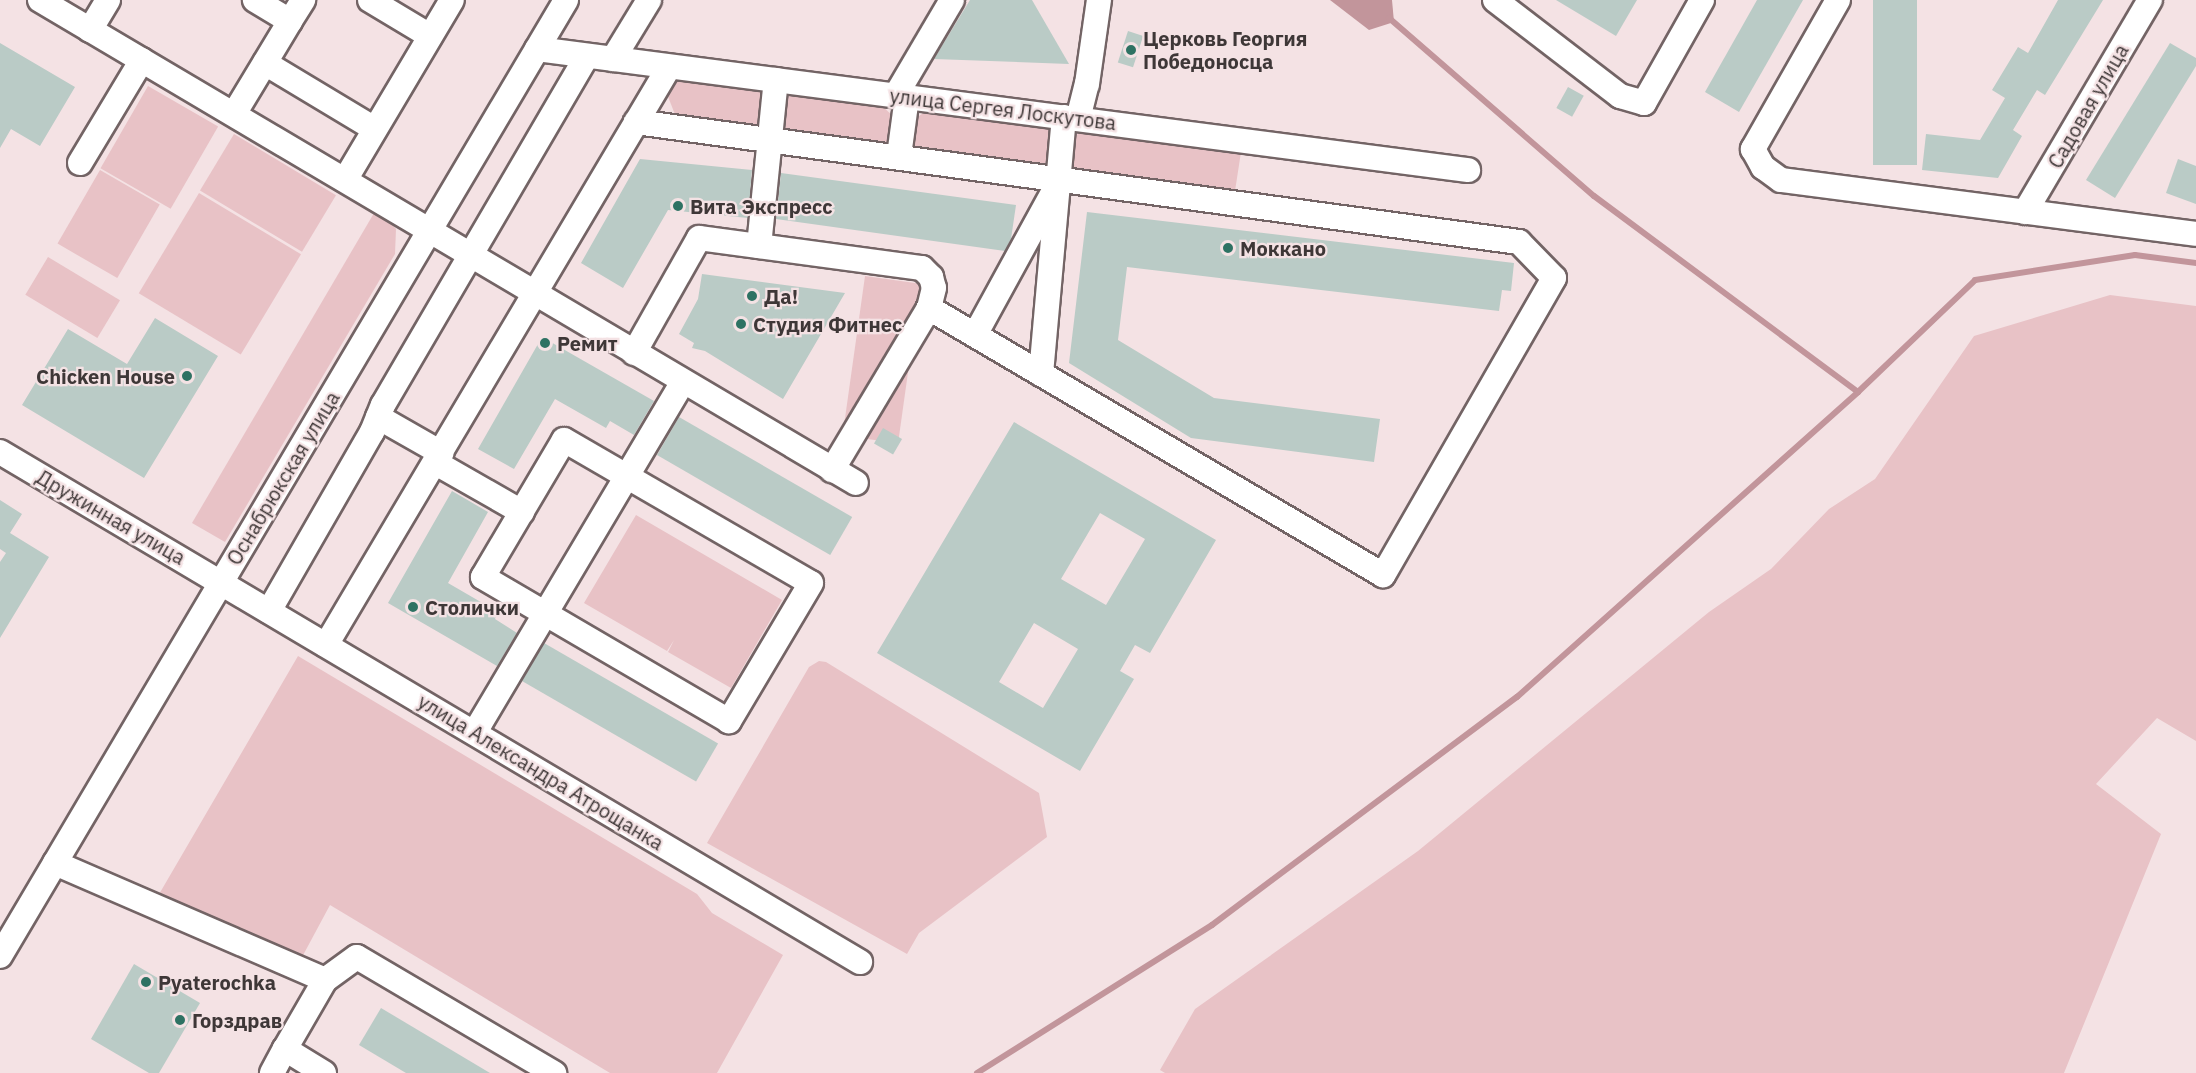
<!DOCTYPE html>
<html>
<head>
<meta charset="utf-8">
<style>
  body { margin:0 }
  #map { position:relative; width:2196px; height:1073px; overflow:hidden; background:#f4e2e4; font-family:"IBM Plex Sans",sans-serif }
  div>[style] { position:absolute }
  .green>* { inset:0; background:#e8c2c6; transform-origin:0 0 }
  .water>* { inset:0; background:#c2959b }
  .stream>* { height:6px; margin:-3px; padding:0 3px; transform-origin:3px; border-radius:3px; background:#c2959b }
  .building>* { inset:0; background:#bacbc6; transform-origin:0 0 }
  .roads { filter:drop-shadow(2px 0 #736465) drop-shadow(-2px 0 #736465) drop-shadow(0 2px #736465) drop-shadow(0 -2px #736465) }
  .minor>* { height:24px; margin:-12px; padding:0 12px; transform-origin:12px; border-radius:12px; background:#fff }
  .dots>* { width:16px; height:16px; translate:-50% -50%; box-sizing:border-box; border:3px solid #f4e2e4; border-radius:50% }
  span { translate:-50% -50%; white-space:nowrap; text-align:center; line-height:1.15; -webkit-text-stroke:4.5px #f4e2e4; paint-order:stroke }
  .poi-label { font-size:20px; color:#3e3737; font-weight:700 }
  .left { translate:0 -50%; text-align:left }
  .right { translate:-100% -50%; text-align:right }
  .street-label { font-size:20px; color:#3e3737 }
</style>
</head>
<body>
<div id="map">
  <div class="green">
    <div style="clip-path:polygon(681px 79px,769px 90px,763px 129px,676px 117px,665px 89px)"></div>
    <div style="left:148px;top:86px;width:81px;height:95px;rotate:30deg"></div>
    <div style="clip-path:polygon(783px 91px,881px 105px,894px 117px,889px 140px,879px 146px,778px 132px)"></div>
    <div style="clip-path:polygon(926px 111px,1041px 125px,1051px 131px,1053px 156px,1039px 168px,918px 150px,911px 140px,912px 121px)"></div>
    <div style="clip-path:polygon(1087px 131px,1241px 152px,1235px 191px,1076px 170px,1069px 158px,1073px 136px)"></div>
    <div style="left:234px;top:134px;width:119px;height:66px;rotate:31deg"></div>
    <div style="left:100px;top:170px;width:69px;height:85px;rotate:30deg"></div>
    <div style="left:199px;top:193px;width:119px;height:117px;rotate:31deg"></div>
    <div style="clip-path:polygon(377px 208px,396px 229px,395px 254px,225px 542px,192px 523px)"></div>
    <div style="left:48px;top:257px;width:84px;height:44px;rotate:31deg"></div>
    <div style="left:865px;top:276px;width:56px;height:161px;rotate:8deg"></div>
    <div style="clip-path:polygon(2110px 295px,2196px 306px,2196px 741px,2157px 718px,2096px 784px,2161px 834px,2064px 1073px,1165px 1073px,1160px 1070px,1195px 1009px,1418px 851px,1709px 612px,1771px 569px,1829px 509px,1875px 479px,1974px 336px)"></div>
    <div style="clip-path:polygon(636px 515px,782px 600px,731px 688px,668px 652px,674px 640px,667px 651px,584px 603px)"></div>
    <div style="clip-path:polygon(298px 656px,697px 894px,712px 913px,783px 955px,717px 1073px,610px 1073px,330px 905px,301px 959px,158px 896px)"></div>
    <div style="clip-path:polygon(819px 661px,826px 662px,1039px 793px,1047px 837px,919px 933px,907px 954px,707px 843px,809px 667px)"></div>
  </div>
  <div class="water">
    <div style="clip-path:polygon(1330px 0,1392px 0,1394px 22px,1369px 30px)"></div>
  </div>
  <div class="stream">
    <div style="left:1389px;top:18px;width:271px;rotate:41deg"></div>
    <div style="left:1594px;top:196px;width:329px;rotate:36.6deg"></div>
    <div style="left:977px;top:1073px;width:278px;rotate:-32.2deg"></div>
    <div style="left:1212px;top:925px;width:381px;rotate:-36.8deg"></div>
    <div style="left:1517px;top:697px;width:457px;rotate:-41.8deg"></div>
    <div style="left:1858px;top:392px;width:162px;rotate:-43.7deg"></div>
    <div style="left:1975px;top:280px;width:162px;rotate:-8.9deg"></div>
    <div style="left:2135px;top:255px;width:62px;rotate:7.5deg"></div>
  </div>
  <div class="building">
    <div style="clip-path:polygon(970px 0,1032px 0,1069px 64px,934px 59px)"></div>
    <div style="clip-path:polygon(1556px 0,1637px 0,1616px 36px)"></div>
    <div style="clip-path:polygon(1757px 0,1803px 0,1739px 112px,1705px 92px)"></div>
    <div style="left:1873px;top:0;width:44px;height:165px"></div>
    <div style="clip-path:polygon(2058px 0,2103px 0,2045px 95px,2037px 90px,2013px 130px,2022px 136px,1998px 178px,1922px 170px,1926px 134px,1980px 140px,2005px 98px,1992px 90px,2018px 47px,2028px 53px)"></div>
    <div style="left:1128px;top:31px;width:16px;height:33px;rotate:18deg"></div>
    <div style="clip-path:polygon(0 43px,75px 87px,40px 146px,11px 129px,0 148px)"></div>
    <div style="clip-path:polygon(2170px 43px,2196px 58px,2196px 66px,2115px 198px,2086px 180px)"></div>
    <div style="left:1568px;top:87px;width:18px;height:24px;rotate:29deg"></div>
    <div style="clip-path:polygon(640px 159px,752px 170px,748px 218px,668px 210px,623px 288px,581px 263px)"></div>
    <div style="clip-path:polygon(2178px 159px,2196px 166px,2196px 204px,2166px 193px)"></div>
    <div style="clip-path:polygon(781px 173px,1016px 205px,1011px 239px,1005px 251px,776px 219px)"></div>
    <div style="clip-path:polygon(1087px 212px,1514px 263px,1511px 291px,1502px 290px,1499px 311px,1127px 267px,1118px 340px,1214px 398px,1380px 419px,1374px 462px,1191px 438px,1069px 363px)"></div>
    <div style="clip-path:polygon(702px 274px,845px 293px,783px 399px,705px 351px,692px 348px,694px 343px,679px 334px,698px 299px)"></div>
    <div style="clip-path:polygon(155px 318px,218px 356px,144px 478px,22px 405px,68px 329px,127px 364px)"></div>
    <div style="clip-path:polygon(542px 337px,654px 401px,634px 435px,610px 421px,606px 428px,555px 399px,514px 469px,478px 449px)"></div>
    <div style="left:679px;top:417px;width:200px;height:44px;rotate:30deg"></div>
    <div style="clip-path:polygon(evenodd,1014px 422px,1216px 540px,1150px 653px,1135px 645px,1120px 671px,1134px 679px,1080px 771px,877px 653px,1014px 422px,1100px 513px,1145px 539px,1106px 605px,1061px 579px,1100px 513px,1014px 422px,1034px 623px,1078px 649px,1043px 708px,999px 682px,1034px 623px)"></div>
    <div style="left:883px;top:428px;width:22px;height:18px;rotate:30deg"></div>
    <div style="clip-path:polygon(452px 491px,488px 512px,448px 583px,498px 612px,495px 619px,517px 633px,497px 666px,388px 603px)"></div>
    <div style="clip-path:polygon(0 500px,22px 514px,10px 533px,49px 557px,0 638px,0 562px,6px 553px,0 549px)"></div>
    <div style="left:544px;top:643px;width:201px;height:44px;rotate:30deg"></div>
    <div style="clip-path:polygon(134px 964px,200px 1003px,159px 1073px,149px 1073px,91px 1039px)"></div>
    <div style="clip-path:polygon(381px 1008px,490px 1073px,406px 1073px,359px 1045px)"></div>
  </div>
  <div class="roads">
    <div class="minor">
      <div style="left:40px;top:0;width:948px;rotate:30.62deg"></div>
      <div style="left:370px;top:0;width:70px;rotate:31deg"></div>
      <div style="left:1495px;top:0;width:158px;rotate:37.5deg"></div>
      <div style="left:1620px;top:96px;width:25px;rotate:16deg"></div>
      <div style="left:1644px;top:103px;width:118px;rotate:-60.6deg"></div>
      <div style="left:1838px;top:0;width:172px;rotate:119.7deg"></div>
      <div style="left:1753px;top:149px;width:21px;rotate:61deg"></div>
      <div style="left:1763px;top:167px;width:22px;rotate:36deg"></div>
      <div style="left:1781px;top:180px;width:418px;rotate:7.4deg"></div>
      <div style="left:290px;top:21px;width:25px;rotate:-58deg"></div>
      <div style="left:90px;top:30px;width:35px;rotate:-59deg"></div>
      <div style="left:537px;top:49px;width:939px;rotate:7.41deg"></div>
      <div style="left:613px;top:59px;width:69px;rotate:-58.6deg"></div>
      <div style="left:265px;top:63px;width:128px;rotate:31deg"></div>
      <div style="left:896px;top:95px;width:110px;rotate:-59.5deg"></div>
      <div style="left:234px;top:114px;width:109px;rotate:-58.9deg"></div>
      <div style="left:290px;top:21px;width:41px;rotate:-149deg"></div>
      <div style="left:1078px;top:119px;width:36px;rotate:-76deg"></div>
      <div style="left:1087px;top:84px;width:85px;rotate:-81.9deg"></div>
      <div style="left:636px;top:122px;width:891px;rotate:7.74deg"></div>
      <div style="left:1519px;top:242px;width:50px;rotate:45.8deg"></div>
      <div style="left:1554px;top:278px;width:343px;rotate:119.9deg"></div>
      <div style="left:1383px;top:575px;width:527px;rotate:-149.54deg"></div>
      <div style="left:899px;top:156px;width:60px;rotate:-82.3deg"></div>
      <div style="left:80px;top:163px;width:120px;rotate:-59deg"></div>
      <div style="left:345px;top:180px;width:209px;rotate:-59.3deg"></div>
      <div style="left:2025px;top:212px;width:246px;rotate:-59.5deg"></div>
      <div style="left:759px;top:246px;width:167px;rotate:-84.2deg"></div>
      <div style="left:975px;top:335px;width:169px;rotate:-61.3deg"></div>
      <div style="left:634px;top:353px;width:132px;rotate:-60.5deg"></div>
      <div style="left:699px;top:238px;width:225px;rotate:7.7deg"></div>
      <div style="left:922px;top:268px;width:13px;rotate:45deg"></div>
      <div style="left:931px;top:277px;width:11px;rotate:75deg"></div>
      <div style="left:934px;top:288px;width:21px;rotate:104deg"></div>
      <div style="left:929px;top:308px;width:189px;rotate:120.9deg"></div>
      <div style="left:1041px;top:374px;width:258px;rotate:-84.9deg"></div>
      <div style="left:378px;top:417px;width:73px;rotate:29.7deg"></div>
      <div style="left:564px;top:440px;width:285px;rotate:30.1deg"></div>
      <div style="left:811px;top:583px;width:161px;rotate:120.7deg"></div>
      <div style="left:729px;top:721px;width:285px;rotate:-149.7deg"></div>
      <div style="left:483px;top:577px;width:159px;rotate:-59.4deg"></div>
      <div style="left:0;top:452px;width:1000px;rotate:30.67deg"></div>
      <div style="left:436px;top:463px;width:99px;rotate:29.7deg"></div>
      <div style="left:269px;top:611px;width:207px;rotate:-60.1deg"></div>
      <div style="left:372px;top:432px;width:29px;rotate:-68deg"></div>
      <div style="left:383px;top:405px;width:404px;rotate:-59.7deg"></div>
      <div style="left:326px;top:645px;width:672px;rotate:-59.31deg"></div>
      <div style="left:475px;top:732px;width:406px;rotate:-59.3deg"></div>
      <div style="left:55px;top:863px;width:294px;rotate:23.4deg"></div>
      <div style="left:0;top:956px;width:1111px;rotate:-59.37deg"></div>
      <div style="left:272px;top:1073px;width:27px;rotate:-62deg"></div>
      <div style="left:324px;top:1073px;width:46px;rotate:-148.4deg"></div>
      <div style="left:285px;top:1049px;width:80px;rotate:-59.9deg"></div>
      <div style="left:325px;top:980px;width:39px;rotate:-36deg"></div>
      <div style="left:357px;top:957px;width:229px;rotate:30.5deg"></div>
    </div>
  </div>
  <div class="dots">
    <div style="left:1131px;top:50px;background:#2e7263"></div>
    <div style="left:678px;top:206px;background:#2e7263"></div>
    <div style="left:1228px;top:248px;background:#2e7263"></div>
    <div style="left:752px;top:296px;background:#2e7263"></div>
    <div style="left:741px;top:324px;background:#2e7263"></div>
    <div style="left:545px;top:343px;background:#2e7263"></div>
    <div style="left:187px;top:376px;background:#2e7263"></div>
    <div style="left:413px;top:607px;background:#2e7263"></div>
    <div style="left:146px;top:982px;background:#2e7263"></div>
    <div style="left:180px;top:1020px;background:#2e7263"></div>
  </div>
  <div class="poi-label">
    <span class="left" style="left:1143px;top:50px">Церковь Георгия<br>Победоносца</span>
    <span class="left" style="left:690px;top:206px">Вита Экспресс</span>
    <span class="left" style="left:1240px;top:248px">Моккано</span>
    <span class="left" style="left:764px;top:296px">Да!</span>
    <span class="left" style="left:753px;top:324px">Студия Фитнес</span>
    <span class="left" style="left:557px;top:343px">Ремит</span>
    <span class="right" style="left:175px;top:376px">Chicken House</span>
    <span class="left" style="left:425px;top:607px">Столички</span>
    <span class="left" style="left:158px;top:982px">Pyaterochka</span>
    <span class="left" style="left:192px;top:1020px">Горздрав</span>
  </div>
  <div class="street-label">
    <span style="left:2088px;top:106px;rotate:-60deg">Садовая улица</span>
    <span style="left:1003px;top:109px;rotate:7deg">улица Сергея Лоскутова</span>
    <span style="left:283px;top:478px;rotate:-59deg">Оснабрюкская улица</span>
    <span style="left:111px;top:517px;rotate:30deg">Дружинная улица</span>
    <span style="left:541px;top:772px;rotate:31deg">улица Александра Атрощанка</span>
  </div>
</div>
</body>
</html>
